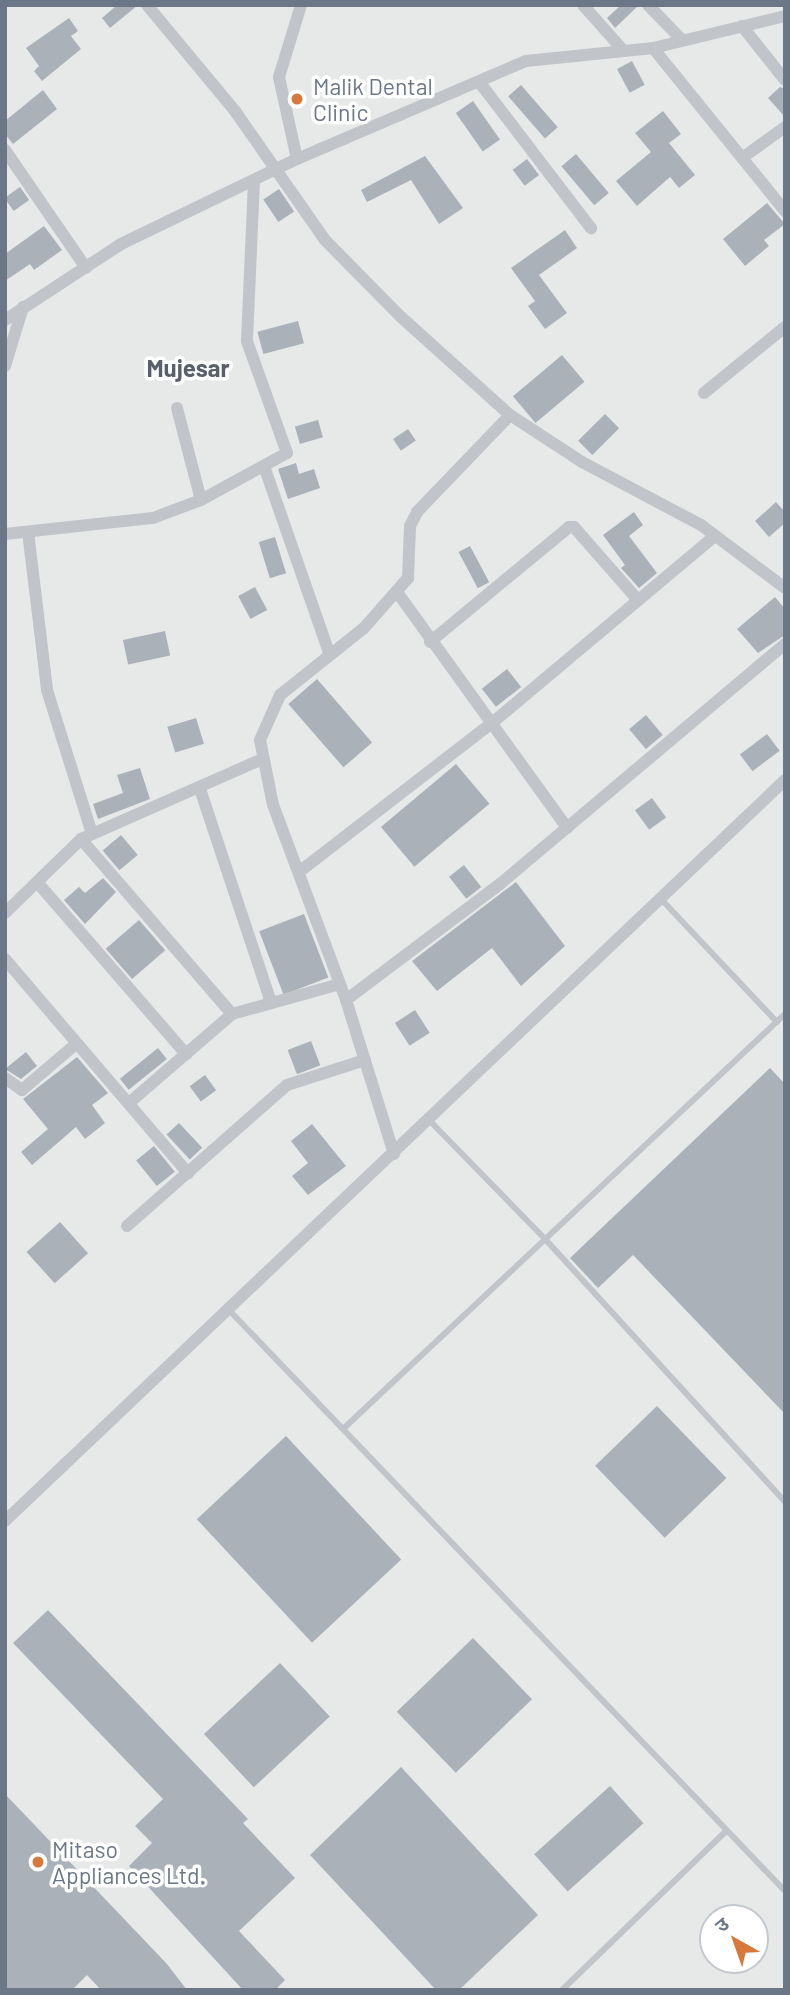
<!DOCTYPE html>
<html>
<head>
<meta charset="utf-8">
<style>
  body { margin:0 }
  #map { position:relative; width:790px; height:1995px; overflow:hidden; background:#f9faf8; font-family:Barlow,"Noto Sans Devanagari",sans-serif }
  div>[style] { position:absolute }
  .built>* { inset:0; background:#e7e9e9 }
  .building>* { inset:0; background:#abb1b8; transform-origin:0 0 }
  .lane>* { height:6px; margin:-3px; padding:0 3px; transform-origin:3px; border-radius:3px; background:#c1c4c9 }
  .street>* { height:12px; margin:-6px; padding:0 6px; transform-origin:6px; border-radius:6px; background:#c1c4c9 }
  .dots>* { width:19px; height:19px; translate:-50% -50%; box-sizing:border-box; border:4px solid #fff; border-radius:50% }
  span { translate:-50% -50%; white-space:nowrap; text-align:center; line-height:1.15; -webkit-text-stroke:7px #fff; paint-order:stroke }
  .poi-label { font-size:23px; color:#6b7687 }
  .left { translate:0 -50%; text-align:left }
  .neighbourhood-label { font-size:24px; color:#59606c; font-weight:700 }
  .frame { position:absolute; inset:0; border:7px solid #6b7687; pointer-events:none }
  .north { position:absolute; left:699px; top:1904px; width:70px; height:70px; box-sizing:border-box; background:#fff; border:2px solid #c4c8cf; border-radius:50%; rotate:320deg; font-size:19px; font-weight:700; line-height:28px; text-align:center; color:#6b7687 }
  .north::after { content:''; display:block; margin:auto; width:24px; height:32px; background:#d7793b; clip-path:polygon(50% 0,100% 100%,50% 72%,0 100%) }
</style>
</head>
<body>
<div id="map">
  <div class="built">
    <div style="clip-path:polygon(evenodd,5px 5px,785px 5px,785px 1990px,5px 1990px,5px 5px,713px 1918px,755px 1918px,755px 1960px,713px 1960px,713px 1918px)"></div>
  </div>
  <div class="building">
    <div style="clip-path:polygon(117px 5px,138px 5px,110px 28px,102px 18px)"></div>
    <div style="clip-path:polygon(621px 5px,639px 5px,615px 28px,607px 18px)"></div>
    <div style="clip-path:polygon(69px 18px,78px 31px,71px 36px,81px 49px,42px 81px,34px 71px,39px 66px,26px 48px)"></div>
    <div style="left:632px;top:61px;width:27px;height:17px;rotate:62deg"></div>
    <div style="left:521px;top:85px;width:56px;height:17px;rotate:49deg"></div>
    <div style="clip-path:polygon(780px 87px,785px 89px,785px 117px,768px 98px)"></div>
    <div style="clip-path:polygon(43px 90px,57px 109px,13px 144px,5px 134px,5px 121px)"></div>
    <div style="left:473px;top:101px;width:47px;height:21px;rotate:55deg"></div>
    <div style="clip-path:polygon(663px 111px,681px 134px,669px 143px,695px 175px,679px 188px,670px 177px,637px 206px,616px 181px,651px 152px,635px 133px)"></div>
    <div style="left:576px;top:154px;width:51px;height:19px;rotate:50deg"></div>
    <div style="clip-path:polygon(425px 156px,463px 208px,439px 224px,411px 180px,367px 202px,361px 190px)"></div>
    <div style="left:527px;top:159px;width:20px;height:18px;rotate:53deg"></div>
    <div style="left:20px;top:187px;width:16px;height:19px;rotate:55deg"></div>
    <div style="left:279px;top:189px;width:27px;height:19px;rotate:56deg"></div>
    <div style="clip-path:polygon(767px 203px,785px 224px,764px 240px,769px 246px,745px 266px,723px 239px)"></div>
    <div style="clip-path:polygon(44px 226px,62px 250px,34px 270px,30px 264px,5px 281px,5px 254px)"></div>
    <div style="clip-path:polygon(565px 230px,577px 248px,539px 275px,567px 313px,545px 329px,528px 306px,535px 301px,511px 268px)"></div>
    <div style="left:298px;top:321px;width:23px;height:42px;rotate:75deg"></div>
    <div style="left:562px;top:355px;width:35px;height:64px;rotate:50deg"></div>
    <div style="left:605px;top:414px;width:20px;height:38px;rotate:45deg"></div>
    <div style="left:318px;top:420px;width:18px;height:24px;rotate:74deg"></div>
    <div style="left:408px;top:429px;width:14px;height:18px;rotate:56deg"></div>
    <div style="clip-path:polygon(296px 463px,299px 474px,314px 469px,320px 488px,288px 499px,278px 469px)"></div>
    <div style="clip-path:polygon(776px 502px,785px 512px,785px 523px,769px 537px,755px 521px)"></div>
    <div style="clip-path:polygon(634px 512px,643px 525px,629px 536px,657px 573px,639px 588px,621px 568px,625px 565px,603px 535px)"></div>
    <div style="left:275px;top:537px;width:38px;height:17px;rotate:73deg"></div>
    <div style="left:470px;top:546px;width:41px;height:13px;rotate:62deg"></div>
    <div style="left:255px;top:587px;width:26px;height:19px;rotate:62deg"></div>
    <div style="clip-path:polygon(775px 597px,785px 609px,785px 635px,758px 653px,737px 629px)"></div>
    <div style="left:165px;top:631px;width:25px;height:43px;rotate:78deg"></div>
    <div style="left:507px;top:669px;width:23px;height:32px;rotate:52deg"></div>
    <div style="left:317px;top:679px;width:84px;height:38px;rotate:49deg"></div>
    <div style="left:646px;top:715px;width:26px;height:22px;rotate:50deg"></div>
    <div style="left:196px;top:718px;width:27px;height:30px;rotate:73deg"></div>
    <div style="left:767px;top:734px;width:21px;height:34px;rotate:53deg"></div>
    <div style="left:456px;top:764px;width:52px;height:98px;rotate:50deg"></div>
    <div style="clip-path:polygon(140px 768px,150px 799px,98px 819px,93px 804px,123px 793px,117px 775px)"></div>
    <div style="left:652px;top:798px;width:24px;height:21px;rotate:54deg"></div>
    <div style="left:121px;top:835px;width:26px;height:24px;rotate:50deg"></div>
    <div style="left:464px;top:865px;width:28px;height:19px;rotate:52deg"></div>
    <div style="clip-path:polygon(103px 878px,116px 892px,85px 924px,64px 900px,79px 887px,85px 893px)"></div>
    <div style="clip-path:polygon(516px 882px,565px 946px,521px 986px,492px 948px,437px 991px,412px 961px)"></div>
    <div style="left:304px;top:914px;width:68px;height:48px;rotate:69deg"></div>
    <div style="left:139px;top:920px;width:40px;height:44px;rotate:49deg"></div>
    <div style="left:415px;top:1010px;width:27px;height:24px;rotate:57deg"></div>
    <div style="left:311px;top:1041px;width:26px;height:25px;rotate:69deg"></div>
    <div style="left:158px;top:1048px;width:14px;height:49px;rotate:51deg"></div>
    <div style="clip-path:polygon(26px 1052px,37px 1066px,21px 1079px,5px 1069px)"></div>
    <div style="clip-path:polygon(77px 1057px,108px 1093px,92px 1105px,105px 1123px,85px 1139px,76px 1127px,32px 1165px,21px 1152px,48px 1129px,23px 1099px)"></div>
    <div style="clip-path:polygon(770px 1068px,785px 1084px,785px 1414px,633px 1255px,598px 1288px,570px 1258px)"></div>
    <div style="left:205px;top:1075px;width:19px;height:19px;rotate:54deg"></div>
    <div style="left:179px;top:1123px;width:34px;height:17px;rotate:47deg"></div>
    <div style="clip-path:polygon(312px 1124px,346px 1166px,308px 1195px,292px 1176px,308px 1163px,291px 1141px)"></div>
    <div style="left:154px;top:1146px;width:33px;height:23px;rotate:51deg"></div>
    <div style="left:60px;top:1222px;width:42px;height:45px;rotate:48deg"></div>
    <div style="left:657px;top:1406px;width:100px;height:86px;rotate:46deg"></div>
    <div style="left:286px;top:1436px;width:169px;height:122px;rotate:47deg"></div>
    <div style="clip-path:polygon(48px 1610px,248px 1819px,243px 1823px,295px 1878px,239px 1931px,285px 1980px,275px 1990px,243px 1990px,129px 1866px,152px 1843px,135px 1826px,163px 1799px,13px 1643px)"></div>
    <div style="left:473px;top:1638px;width:85px;height:106px;rotate:46deg"></div>
    <div style="left:280px;top:1663px;width:73px;height:104px;rotate:47deg"></div>
    <div style="clip-path:polygon(401px 1767px,538px 1915px,459px 1990px,436px 1990px,310px 1855px)"></div>
    <div style="left:610px;top:1786px;width:50px;height:102px;rotate:48deg"></div>
    <div style="clip-path:polygon(5px 1794px,167px 1964px,187px 1990px,101px 1990px,87px 1975px,72px 1990px,5px 1990px)"></div>
  </div>
  <div class="lane">
    <div style="left:661px;top:899px;width:169px;rotate:46.7deg"></div>
    <div style="left:429px;top:1120px;width:168px;rotate:45.7deg"></div>
    <div style="left:546px;top:1240px;width:355px;rotate:47.6deg"></div>
    <div style="left:229px;top:1310px;width:804px;rotate:46.26deg"></div>
    <div style="left:343px;top:1429px;width:606px;rotate:-43.2deg"></div>
    <div style="left:562px;top:1990px;width:227px;rotate:-44.1deg"></div>
  </div>
  <div class="street">
    <div style="left:147px;top:5px;width:138px;rotate:50.3deg"></div>
    <div style="left:235px;top:111px;width:157px;rotate:55.1deg"></div>
    <div style="left:325px;top:240px;width:108px;rotate:45.4deg"></div>
    <div style="left:401px;top:317px;width:147px;rotate:42deg"></div>
    <div style="left:510px;top:415px;width:86px;rotate:33.1deg"></div>
    <div style="left:582px;top:462px;width:135px;rotate:27.9deg"></div>
    <div style="left:701px;top:525px;width:105px;rotate:36.9deg"></div>
    <div style="left:583px;top:5px;width:60px;rotate:48.4deg"></div>
    <div style="left:648px;top:5px;width:49px;rotate:45.8deg"></div>
    <div style="left:742px;top:26px;width:69px;rotate:51.5deg"></div>
    <div style="left:653px;top:48px;width:210px;rotate:51deg"></div>
    <div style="left:480px;top:83px;width:183px;rotate:52.6deg"></div>
    <div style="left:5px;top:150px;width:143px;rotate:55.5deg"></div>
    <div style="left:742px;top:158px;width:53px;rotate:-35.8deg"></div>
    <div style="left:297px;top:159px;width:84px;rotate:-102.4deg"></div>
    <div style="left:279px;top:77px;width:75px;rotate:-73deg"></div>
    <div style="left:5px;top:320px;width:139px;rotate:-33.2deg"></div>
    <div style="left:121px;top:244px;width:195px;rotate:-25.8deg"></div>
    <div style="left:297px;top:159px;width:249px;rotate:-23.2deg"></div>
    <div style="left:526px;top:61px;width:128px;rotate:-5.8deg"></div>
    <div style="left:653px;top:48px;width:136px;rotate:-13.6deg"></div>
    <div style="left:5px;top:366px;width:62px;rotate:-73deg"></div>
    <div style="left:704px;top:393px;width:104px;rotate:-39.2deg"></div>
    <div style="left:177px;top:408px;width:95px;rotate:75.4deg"></div>
    <div style="left:264px;top:466px;width:198px;rotate:70.8deg"></div>
    <div style="left:28px;top:532px;width:159px;rotate:83.1deg"></div>
    <div style="left:47px;top:690px;width:151px;rotate:72.6deg"></div>
    <div style="left:5px;top:534px;width:149px;rotate:-6.2deg"></div>
    <div style="left:153px;top:518px;width:51px;rotate:-20.6deg"></div>
    <div style="left:201px;top:500px;width:98px;rotate:-28.7deg"></div>
    <div style="left:287px;top:453px;width:119px;rotate:-109.7deg"></div>
    <div style="left:247px;top:341px;width:159px;rotate:-87.5deg"></div>
    <div style="left:397px;top:592px;width:291px;rotate:54.2deg"></div>
    <div style="left:430px;top:642px;width:180px;rotate:-39.6deg"></div>
    <div style="left:569px;top:527px;width:5px"></div>
    <div style="left:574px;top:527px;width:97px;rotate:48.8deg"></div>
    <div style="left:200px;top:789px;width:225px;rotate:71.6deg"></div>
    <div style="left:299px;top:872px;width:244px;rotate:-37.7deg"></div>
    <div style="left:492px;top:723px;width:291px;rotate:-40deg"></div>
    <div style="left:37px;top:882px;width:228px;rotate:49.1deg"></div>
    <div style="left:5px;top:913px;width:106px;rotate:-44.2deg"></div>
    <div style="left:5px;top:959px;width:282px;rotate:49.5deg"></div>
    <div style="left:346px;top:1000px;width:193px;rotate:-37deg"></div>
    <div style="left:500px;top:884px;width:373px;rotate:-40.1deg"></div>
    <div style="left:232px;top:1014px;width:231px;rotate:-130.8deg"></div>
    <div style="left:81px;top:839px;width:196px;rotate:-23.8deg"></div>
    <div style="left:5px;top:1078px;width:21px;rotate:35deg"></div>
    <div style="left:22px;top:1090px;width:72px;rotate:-40.5deg"></div>
    <div style="left:129px;top:1103px;width:136px;rotate:-40.8deg"></div>
    <div style="left:232px;top:1014px;width:112px;rotate:-15.5deg"></div>
    <div style="left:394px;top:1154px;width:161px;rotate:-107.3deg"></div>
    <div style="left:346px;top:1000px;width:208px;rotate:-110.5deg"></div>
    <div style="left:273px;top:805px;width:66px;rotate:-101.3deg"></div>
    <div style="left:260px;top:740px;width:49px;rotate:-66deg"></div>
    <div style="left:280px;top:695px;width:107px;rotate:-38.6deg"></div>
    <div style="left:364px;top:628px;width:67px;rotate:-48.7deg"></div>
    <div style="left:408px;top:578px;width:52px;rotate:-87.8deg"></div>
    <div style="left:410px;top:526px;width:16px;rotate:-63deg"></div>
    <div style="left:417px;top:512px;width:134px;rotate:-46.2deg"></div>
    <div style="left:127px;top:1226px;width:213px;rotate:-41.4deg"></div>
    <div style="left:287px;top:1085px;width:82px;rotate:-17.8deg"></div>
    <div style="left:5px;top:1521px;width:1076px;rotate:-43.53deg"></div>
  </div>
  <div class="dots">
    <div style="left:297px;top:99px;background:#d7793b"></div>
    <div style="left:38px;top:1862px;background:#d7793b"></div>
  </div>
  <div class="poi-label">
    <span class="left" style="left:313px;top:99px">Malik Dental<br>Clinic</span>
    <span class="left" style="left:52px;top:1862px">Mitaso<br>Appliances Ltd.</span>
  </div>
  <div class="neighbourhood-label">
    <span style="left:188px;top:368px">Mujesar</span>
  </div>
  <div class="frame"></div>
  <div class="north">उ</div>
</div>
</body>
</html>
